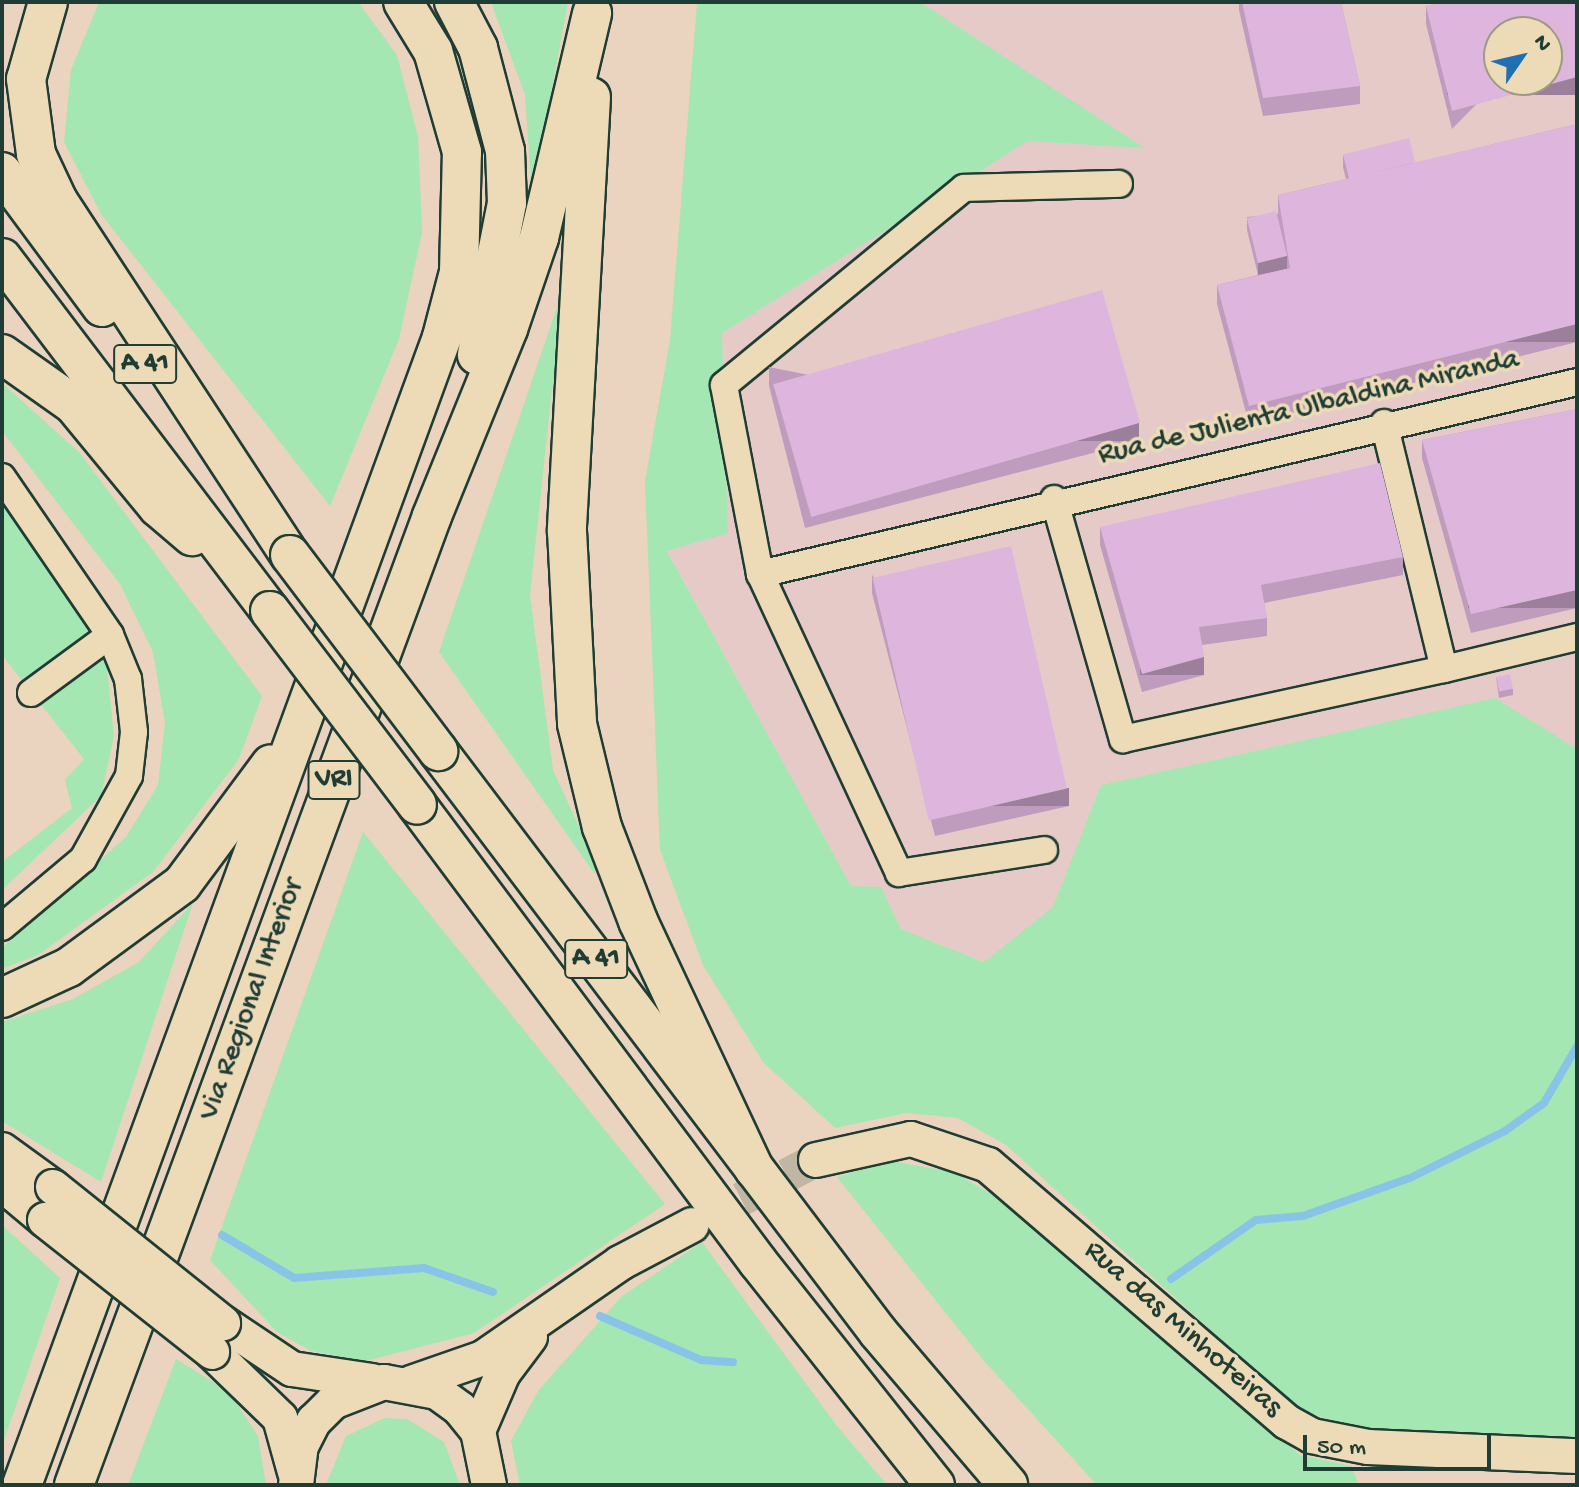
<!DOCTYPE html>
<html>
<head>
<meta charset="utf-8">
<style>
  body { margin:0 }
  #map { position:relative; width:1579px; height:1487px; overflow:hidden; background:#ead3bf; font-family:"Gochi Hand",sans-serif }
  div>[style] { position:absolute }
  .built>* { inset:0; background:#e6cac8 }
  .green>* { inset:0; background:#a4e7b2 }
  .stream>* { height:8px; margin:-4px; padding:0 4px; transform-origin:4px; border-radius:4px; background:#88c4e7 }
  .major-tunnel>* { height:34px; margin-top:-17px; transform-origin:0; background:repeating-linear-gradient(90deg,#c1b5a3 0 34px,transparent 0 51px) }
  .roads { filter:drop-shadow(2px 0 #1f3d34) drop-shadow(-2px 0 #1f3d34) drop-shadow(0 2px #1f3d34) drop-shadow(0 -2px #1f3d34) }
  .minor>* { height:26px; margin:-13px; padding:0 13px; transform-origin:13px; border-radius:13px; background:#eddbb8 }
  .major>* { height:34px; margin:-17px; padding:0 17px; transform-origin:17px; border-radius:17px; background:#eddbb8 }
  .highway>* { height:38px; margin:-19px; padding:0 19px; transform-origin:19px; border-radius:19px; background:#eddbb8 }
  .bridges { filter:drop-shadow(2px 0 #1f3d34) drop-shadow(-2px 0 #1f3d34) drop-shadow(0 2px #1f3d34) drop-shadow(0 -2px #1f3d34) }
  .major-bridge>* { height:34px; margin:-17px; padding:0 17px; transform-origin:17px; border-radius:17px; background:#eddbb8 }
  .highway-bridge>* { height:38px; margin:-19px; padding:0 19px; transform-origin:19px; border-radius:19px; background:#eddbb8 }
  .wall>* { inset:0; background:#bf9cbe }
  .shaded-wall>* { inset:0; background:#9b7f9b; transform-origin:0 0 }
  .building>* { inset:0; background:#deb5dd; transform-origin:0 0 }
  span { translate:-50% -50%; white-space:nowrap; text-align:center; line-height:1.15; -webkit-text-stroke:7px #eddbb8; paint-order:stroke }
  .shield-label span { padding:2px 6px; background:#eddbb8; border:2px solid; border-radius:6px; -webkit-text-stroke-width:0 }
  .shield-label { font-size:28px; color:#1f3d34; font-weight:700 }
  .street-label { font-size:30px; color:#1f3d34 }
  .frame { position:absolute; inset:0; border:4px solid #1f3d34; pointer-events:none }
  .north { position:absolute; left:1483px; top:16px; width:80px; height:80px; box-sizing:border-box; background:#eddbb8; border:2px solid #9b9c83; border-radius:50%; rotate:56deg; font-size:22px; font-weight:700; line-height:32px; text-align:center; color:#1f3d34 }
  .north::after { content:''; display:block; margin:auto; width:28px; height:36px; background:#1f6fb2; clip-path:polygon(50% 0,100% 100%,50% 72%,0 100%) }
  .scale { position:absolute; left:1303px; top:1435px; width:188px; height:36px; box-sizing:border-box; border:4px solid #1f3d34; border-top:0; padding-left:10px; font-size:24px; line-height:28px; white-space:nowrap; color:#1f3d34; -webkit-text-stroke:6px #eddbb8; paint-order:stroke }
</style>
</head>
<body>
<div id="map">
  <div class="built">
    <div style="clip-path:polygon(evenodd,920px 2px,1577px 2px,1577px 749px,1495px 698px,1101px 785px,1053px 907px,985px 962px,901px 929px,881px 887px,851px 886px,667px 550px,728px 533px,722px 333px,1028px 141px,1143px 147px,920px 2px,1499px 32px,1547px 32px,1547px 80px,1499px 80px,1499px 32px)"></div>
  </div>
  <div class="green">
    <div style="clip-path:polygon(99px 2px,358px 2px,397px 55px,418px 137px,422px 232px,399px 339px,330px 506px,101px 214px,64px 142px,71px 70px)"></div>
    <div style="clip-path:polygon(491px 2px,568px 2px,532px 196px,525px 95px)"></div>
    <div style="clip-path:polygon(697px 2px,920px 2px,1145px 148px,1028px 141px,722px 333px,728px 533px,667px 551px,851px 886px,881px 887px,901px 929px,984px 962px,1053px 907px,1101px 785px,1495px 698px,1577px 749px,1577px 1437px,1350px 1428px,1296px 1407px,1006px 1145px,958px 1118px,906px 1113px,835px 1128px,763px 1062px,703px 965px,660px 850px,645px 481px,670px 340px)"></div>
    <div style="clip-path:polygon(564px 287px,571px 290px,552px 389px,530px 595px,553px 770px,599px 870px,594px 873px,439px 652px)"></div>
    <div style="clip-path:polygon(2px 383px,79px 452px,262px 696px,239px 759px,153px 872px,38px 955px,2px 969px,2px 948px,126px 837px,158px 785px,165px 723px,153px 652px,120px 584px,2px 431px)"></div>
    <div style="clip-path:polygon(2px 504px,82px 616px,107px 668px,114px 736px,101px 796px,2px 890px,2px 862px,72px 808px,65px 780px,84px 759px,2px 655px)"></div>
    <div style="clip-path:polygon(363px 832px,665px 1204px,474px 1333px,366px 1361px,311px 1351px,277px 1332px,210px 1260px)"></div>
    <div style="clip-path:polygon(193px 903px,101px 1182px,2px 1121px,2px 1022px,73px 999px,139px 962px)"></div>
    <div style="clip-path:polygon(891px 1161px,953px 1172px,1003px 1201px,1300px 1455px,1351px 1466px,1359px 1485px,1097px 1485px,985px 1362px,837px 1177px)"></div>
    <div style="clip-path:polygon(2px 1225px,60px 1278px,2px 1446px)"></div>
    <div style="clip-path:polygon(702px 1242px,837px 1426px,887px 1485px,520px 1485px,511px 1441px,538px 1391px,621px 1297px)"></div>
    <div style="clip-path:polygon(176px 1359px,229px 1392px,258px 1436px,266px 1485px,128px 1485px)"></div>
    <div style="clip-path:polygon(385px 1418px,407px 1419px,444px 1442px,460px 1485px,326px 1485px,346px 1436px)"></div>
  </div>
  <div class="stream">
    <div style="left:222px;top:1235px;width:84px;rotate:30.8deg"></div>
    <div style="left:294px;top:1278px;width:130px;rotate:-4.4deg"></div>
    <div style="left:424px;top:1268px;width:73px;rotate:19.2deg"></div>
    <div style="left:1171px;top:1279px;width:103px;rotate:-34.8deg"></div>
    <div style="left:1256px;top:1220px;width:47px;rotate:-4.9deg"></div>
    <div style="left:1303px;top:1216px;width:114px;rotate:-19.6deg"></div>
    <div style="left:1410px;top:1178px;width:106px;rotate:-26.3deg"></div>
    <div style="left:1505px;top:1131px;width:48px;rotate:-35.7deg"></div>
    <div style="left:1544px;top:1103px;width:66px;rotate:-59.9deg"></div>
    <div style="left:600px;top:1316px;width:110px;rotate:23.5deg"></div>
    <div style="left:701px;top:1360px;width:32px;rotate:4deg"></div>
  </div>
  <div class="major-tunnel">
    <div style="left:696px;top:1223px;width:136px;rotate:-27.7deg"></div>
  </div>
  <div class="roads">
    <div class="minor">
      <div style="left:1384px;top:423px;width:253px;rotate:76.3deg"></div>
      <div style="left:1444px;top:669px;width:137px;rotate:-13.5deg"></div>
      <div style="left:2px;top:477px;width:191px;rotate:55.6deg"></div>
      <div style="left:110px;top:635px;width:48px;rotate:67.8deg"></div>
      <div style="left:128px;top:679px;width:53px;rotate:83.5deg"></div>
      <div style="left:134px;top:732px;width:44px;rotate:96.5deg"></div>
      <div style="left:129px;top:776px;width:95px;rotate:119deg"></div>
      <div style="left:83px;top:859px;width:106px;rotate:140deg"></div>
      <div style="left:1054px;top:499px;width:250px;rotate:74deg"></div>
      <div style="left:1123px;top:739px;width:329px;rotate:-12.3deg"></div>
      <div style="left:760px;top:574px;width:192px;rotate:-100.8deg"></div>
      <div style="left:724px;top:385px;width:310px;rotate:-39.4deg"></div>
      <div style="left:964px;top:188px;width:155px;rotate:-1.5deg"></div>
      <div style="left:31px;top:693px;width:98px;rotate:-36.3deg"></div>
      <div style="left:1044px;top:850px;width:147px;rotate:171deg"></div>
      <div style="left:899px;top:873px;width:330px;rotate:-114.9deg"></div>
      <div style="left:760px;top:574px;width:839px;rotate:-13.22deg"></div>
    </div>
    <div class="major">
      <div style="left:2px;top:1150px;width:63px;rotate:36deg"></div>
      <div style="left:816px;top:1160px;width:97px;rotate:-12.5deg"></div>
      <div style="left:911px;top:1139px;width:81px;rotate:18.7deg"></div>
      <div style="left:988px;top:1165px;width:394px;rotate:40.7deg"></div>
      <div style="left:1287px;top:1422px;width:29px;rotate:29deg"></div>
      <div style="left:1312px;top:1436px;width:57px;rotate:11.1deg"></div>
      <div style="left:1368px;top:1447px;width:209px;rotate:2.5deg"></div>
      <div style="left:2px;top:1184px;width:56px;rotate:39.9deg"></div>
      <div style="left:223px;top:1323px;width:83px;rotate:33.7deg"></div>
      <div style="left:292px;top:1369px;width:81px;rotate:8.5deg"></div>
      <div style="left:212px;top:1352px;width:95px;rotate:44.1deg"></div>
      <div style="left:280px;top:1418px;width:56px;rotate:74.5deg"></div>
      <div style="left:411px;top:1383px;width:76px;rotate:-19.1deg"></div>
      <div style="left:483px;top:1358px;width:167px;rotate:-34.7deg"></div>
      <div style="left:620px;top:1263px;width:81px;rotate:-27.8deg"></div>
      <div style="left:478px;top:1431px;width:63px;rotate:-66.7deg"></div>
      <div style="left:503px;top:1373px;width:45px;rotate:-53.1deg"></div>
      <div style="left:296px;top:1485px;width:39px;rotate:-83deg"></div>
      <div style="left:301px;top:1446px;width:28px;rotate:-63deg"></div>
      <div style="left:314px;top:1421px;width:27px;rotate:-45deg"></div>
      <div style="left:333px;top:1402px;width:55px;rotate:-21.4deg"></div>
      <div style="left:384px;top:1382px;width:54px;rotate:10.7deg"></div>
      <div style="left:437px;top:1392px;width:29px;rotate:36deg"></div>
      <div style="left:460px;top:1409px;width:28px;rotate:51deg"></div>
      <div style="left:478px;top:1431px;width:55px;rotate:78.5deg"></div>
    </div>
    <div class="highway">
      <div style="left:48px;top:2px;width:80px;rotate:105.9deg"></div>
      <div style="left:26px;top:79px;width:76px;rotate:82.4deg"></div>
      <div style="left:36px;top:154px;width:52px;rotate:64.9deg"></div>
      <div style="left:58px;top:201px;width:423px;rotate:56.8deg"></div>
      <div style="left:454px;top:2px;width:52px;rotate:62.4deg"></div>
      <div style="left:478px;top:48px;width:106px;rotate:75.3deg"></div>
      <div style="left:505px;top:151px;width:52px;rotate:87.8deg"></div>
      <div style="left:507px;top:203px;width:155px;rotate:101.2deg"></div>
      <div style="left:591px;top:97px;width:435px;rotate:93.2deg"></div>
      <div style="left:567px;top:531px;width:193px;rotate:87deg"></div>
      <div style="left:577px;top:724px;width:106px;rotate:76.4deg"></div>
      <div style="left:602px;top:827px;width:101px;rotate:69deg"></div>
      <div style="left:638px;top:921px;width:274px;rotate:64.9deg"></div>
      <div style="left:2px;top:172px;width:168px;rotate:53.5deg"></div>
      <div style="left:2px;top:258px;width:443px;rotate:52.8deg"></div>
      <div style="left:2px;top:354px;width:87px;rotate:35.2deg"></div>
      <div style="left:73px;top:404px;width:134px;rotate:50.5deg"></div>
      <div style="left:158px;top:507px;width:45px;rotate:40.5deg"></div>
      <div style="left:438px;top:751px;width:729px;rotate:52.86deg"></div>
      <div style="left:878px;top:1332px;width:201px;rotate:49.6deg"></div>
      <div style="left:417px;top:805px;width:570px;rotate:53.27deg"></div>
      <div style="left:758px;top:1262px;width:285px;rotate:51.6deg"></div>
      <div style="left:2px;top:998px;width:74px;rotate:-24.8deg"></div>
      <div style="left:69px;top:967px;width:140px;rotate:-36.3deg"></div>
      <div style="left:182px;top:884px;width:149px;rotate:-53.4deg"></div>
      <div style="left:22px;top:1485px;width:1222px;rotate:-69.9deg"></div>
      <div style="left:442px;top:337px;width:67px;rotate:-75.3deg"></div>
      <div style="left:459px;top:272px;width:120px;rotate:-88.6deg"></div>
      <div style="left:462px;top:152px;width:105px;rotate:-106deg"></div>
      <div style="left:433px;top:51px;width:57px;rotate:-121.5deg"></div>
      <div style="left:74px;top:1485px;width:1033px;rotate:-69.72deg"></div>
      <div style="left:432px;top:516px;width:202px;rotate:-67.9deg"></div>
      <div style="left:508px;top:329px;width:96px;rotate:-71.2deg"></div>
      <div style="left:539px;top:238px;width:231px;rotate:-76.7deg"></div>
    </div>
  </div>
  <div class="bridges">
    <div class="major-bridge">
      <div style="left:53px;top:1187px;width:218px;rotate:38.7deg"></div>
      <div style="left:45px;top:1220px;width:213px;rotate:38.3deg"></div>
    </div>
    <div class="highway-bridge">
      <div style="left:290px;top:555px;width:246px;rotate:52.9deg"></div>
      <div style="left:270px;top:611px;width:243px;rotate:52.8deg"></div>
    </div>
  </div>
  <div class="wall">
    <div style="clip-path:polygon(1239px 2px,1341px 2px,1360px 86px,1360px 104px,1263px 116px,1239px 10px)"></div>
    <div style="clip-path:polygon(1577px 2px,1452px 129px,1426px 24px,1426px 6px)"></div>
    <div style="clip-path:polygon(1577px 124px,1577px 342px,1249px 424px,1217px 304px,1217px 285px,1258px 275px,1247px 230px,1247px 217px,1278px 214px,1278px 195px,1346px 179px,1343px 167px,1343px 155px,1415px 163px)"></div>
    <div style="clip-path:polygon(769px 367px,1139px 441px,805px 528px,769px 386px)"></div>
    <div style="clip-path:polygon(1577px 409px,1577px 608px,1471px 633px,1422px 458px,1422px 440px)"></div>
    <div style="clip-path:polygon(1100px 527px,1403px 557px,1403px 575px,1264px 603px,1267px 618px,1267px 636px,1202px 645px,1204px 675px,1142px 692px,1100px 545px)"></div>
    <div style="clip-path:polygon(872px 575px,1069px 806px,935px 836px,872px 593px)"></div>
    <div style="clip-path:polygon(1496px 677px,1513px 689px,1513px 695px,1499px 698px)"></div>
  </div>
  <div class="shaded-wall">
    <div style="left:1577px;top:77px;width:18px;height:130px;rotate:90deg"></div>
    <div style="clip-path:polygon(1287px 256px,1287px 269px,1258px 275px,1258px 263px)"></div>
    <div style="left:1577px;top:324px;width:18px;height:338px;rotate:90deg"></div>
    <div style="left:1139px;top:423px;width:18px;height:345px;rotate:90deg"></div>
    <div style="left:1577px;top:590px;width:18px;height:109px;rotate:90deg"></div>
    <div style="left:1204px;top:657px;width:18px;height:64px;rotate:90deg"></div>
    <div style="left:1069px;top:788px;width:18px;height:137px;rotate:90deg"></div>
  </div>
  <div class="building">
    <div style="clip-path:polygon(1242px 2px,1341px 2px,1360px 86px,1263px 98px)"></div>
    <div style="clip-path:polygon(evenodd,1442px 2px,1577px 2px,1577px 77px,1452px 111px,1426px 6px,1442px 2px,1499px 32px,1547px 32px,1547px 80px,1499px 80px,1499px 32px)"></div>
    <div style="clip-path:polygon(1577px 124px,1577px 324px,1249px 406px,1217px 285px,1290px 268px,1278px 195px)"></div>
    <div style="left:1409px;top:138px;width:25px;height:68px;rotate:76deg"></div>
    <div style="left:1276px;top:211px;width:46px;height:30px;rotate:76deg"></div>
    <div style="left:1102px;top:290px;width:138px;height:342px;rotate:74deg"></div>
    <div style="clip-path:polygon(1577px 409px,1577px 590px,1471px 614px,1422px 440px)"></div>
    <div style="clip-path:polygon(1380px 463px,1403px 557px,1261px 585px,1267px 618px,1199px 627px,1204px 657px,1142px 674px,1100px 527px)"></div>
    <div style="left:1011px;top:546px;width:249px;height:142px;rotate:77deg"></div>
    <div style="left:1510px;top:674px;width:15px;height:14px;rotate:79deg"></div>
  </div>
  <div class="shield-label">
    <span style="left:145px;top:364px">A 41</span>
    <span style="left:334px;top:780px">VRI</span>
    <span style="left:596px;top:959px">A 41</span>
  </div>
  <div class="street-label">
    <span style="left:1309px;top:409px;rotate:-13deg">Rua de Julienta Ulbaldina Miranda</span>
    <span style="left:253px;top:1000px;rotate:-70deg">Via Regional Interior</span>
    <span style="left:1182px;top:1330px;rotate:41deg">Rua das Minhoteiras</span>
  </div>
  <div class="frame"></div>
  <div class="north">N</div>
  <div class="scale">50 m</div>
</div>
</body>
</html>
